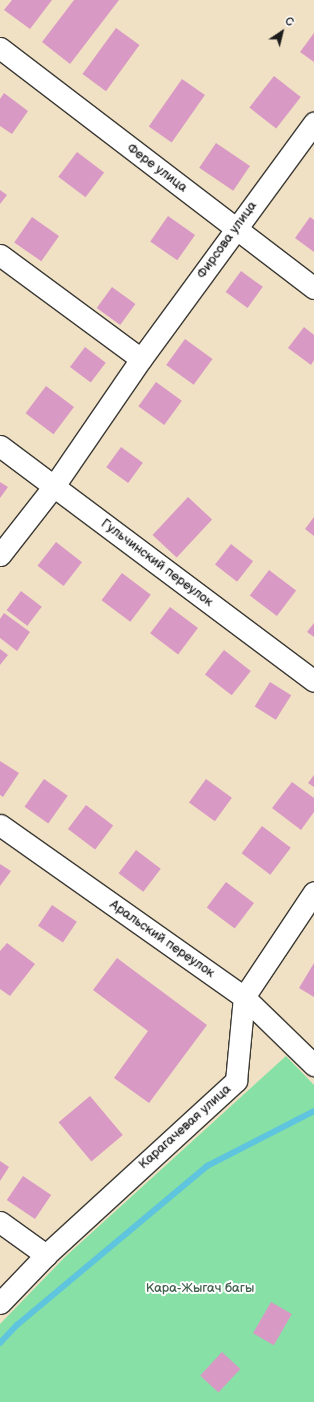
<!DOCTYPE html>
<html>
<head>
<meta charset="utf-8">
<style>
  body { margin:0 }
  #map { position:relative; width:314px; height:1402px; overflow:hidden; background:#f1e1c4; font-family:"Balsamiq Sans",sans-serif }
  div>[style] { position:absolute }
  .green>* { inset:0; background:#87e0a5 }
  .stream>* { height:6px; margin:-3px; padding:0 3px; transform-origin:3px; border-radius:3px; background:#5fc4dd }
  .building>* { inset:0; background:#d999c5; transform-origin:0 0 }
  .roads { filter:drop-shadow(1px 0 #3c3a35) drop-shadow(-1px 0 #3c3a35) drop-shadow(0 1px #3c3a35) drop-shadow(0 -1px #3c3a35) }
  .minor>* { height:21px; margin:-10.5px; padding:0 10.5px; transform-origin:10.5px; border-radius:10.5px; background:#fff }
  span { translate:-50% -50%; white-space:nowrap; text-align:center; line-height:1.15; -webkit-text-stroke:4px #fff; paint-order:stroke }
  .street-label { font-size:13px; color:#1c1c1c }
  .park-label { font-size:13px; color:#41614c }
  .north { position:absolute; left:262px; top:12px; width:40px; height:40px; -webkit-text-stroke:3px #fff; paint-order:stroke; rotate:35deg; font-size:11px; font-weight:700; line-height:16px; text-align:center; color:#1c1c1c }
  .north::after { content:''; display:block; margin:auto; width:14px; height:18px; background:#1c1c1c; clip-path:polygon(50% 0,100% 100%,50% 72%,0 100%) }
</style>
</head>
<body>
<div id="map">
  <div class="green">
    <div style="clip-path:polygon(286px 1056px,314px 1085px,314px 1402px,0 1402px,0 1324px,65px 1257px)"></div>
  </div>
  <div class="stream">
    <div style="left:0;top:1343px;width:25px;rotate:-47deg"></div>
    <div style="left:17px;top:1325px;width:248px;rotate:-39.9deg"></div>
    <div style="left:207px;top:1166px;width:120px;rotate:-27.2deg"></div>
  </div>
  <div class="building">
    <div style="clip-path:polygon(12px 0,52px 0,30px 29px,4px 10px)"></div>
    <div style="clip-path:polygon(74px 0,119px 0,70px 64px,42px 42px)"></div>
    <div style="left:116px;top:28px;width:29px;height:57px;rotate:36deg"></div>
    <div style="clip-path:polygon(314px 33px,314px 62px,300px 52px)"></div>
    <div style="left:274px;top:76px;width:34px;height:40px;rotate:38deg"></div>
    <div style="left:182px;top:79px;width:28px;height:58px;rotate:35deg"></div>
    <div style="clip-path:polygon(4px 93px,28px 111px,12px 134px,0 126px,0 99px)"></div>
    <div style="left:216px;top:143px;width:41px;height:30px;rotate:34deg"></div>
    <div style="left:77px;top:152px;width:34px;height:31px;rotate:37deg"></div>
    <div style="clip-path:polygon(0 190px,7px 195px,0 204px)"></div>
    <div style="left:168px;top:216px;width:33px;height:31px;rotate:35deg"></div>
    <div style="left:32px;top:217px;width:33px;height:31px;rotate:35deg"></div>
    <div style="clip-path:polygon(310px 217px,314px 220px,314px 252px,295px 238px)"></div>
    <div style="left:241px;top:271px;width:27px;height:26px;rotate:36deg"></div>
    <div style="left:112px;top:287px;width:29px;height:26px;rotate:36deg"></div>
    <div style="clip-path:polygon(304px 327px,314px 335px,314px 360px,311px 365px,288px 348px)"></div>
    <div style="left:185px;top:339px;width:34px;height:32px;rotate:36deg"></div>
    <div style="left:85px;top:347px;width:26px;height:25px;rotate:37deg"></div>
    <div style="left:156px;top:382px;width:32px;height:30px;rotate:36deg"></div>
    <div style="left:46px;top:386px;width:35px;height:34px;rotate:37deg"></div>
    <div style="left:121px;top:447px;width:27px;height:25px;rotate:36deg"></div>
    <div style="clip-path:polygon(0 482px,8px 487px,0 498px)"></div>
    <div style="left:188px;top:497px;width:33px;height:52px;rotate:43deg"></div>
    <div style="clip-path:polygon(314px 517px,314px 536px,305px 529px)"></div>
    <div style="left:56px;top:542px;width:33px;height:30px;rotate:38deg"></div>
    <div style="left:231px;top:544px;width:28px;height:26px;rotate:38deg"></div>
    <div style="left:269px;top:570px;width:34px;height:32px;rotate:37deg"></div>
    <div style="left:122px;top:573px;width:36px;height:34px;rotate:37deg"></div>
    <div style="left:21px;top:591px;width:26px;height:24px;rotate:37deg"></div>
    <div style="left:170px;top:607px;width:35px;height:33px;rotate:37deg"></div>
    <div style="clip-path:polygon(4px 613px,30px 632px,17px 651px,0 638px,0 619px)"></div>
    <div style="clip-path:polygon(314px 623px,314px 637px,307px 632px)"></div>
    <div style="clip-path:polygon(0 649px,8px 655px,0 665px)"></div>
    <div style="left:224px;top:650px;width:34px;height:31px;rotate:38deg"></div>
    <div style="left:270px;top:682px;width:25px;height:29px;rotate:32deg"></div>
    <div style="clip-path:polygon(0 761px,19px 773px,3px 797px,0 795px)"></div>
    <div style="clip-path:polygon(314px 775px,314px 787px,308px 783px)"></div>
    <div style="left:44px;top:779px;width:29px;height:34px;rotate:35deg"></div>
    <div style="left:206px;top:779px;width:32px;height:29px;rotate:36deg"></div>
    <div style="clip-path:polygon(292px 782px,314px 798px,314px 812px,301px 830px,272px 808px)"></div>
    <div style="left:86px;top:805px;width:34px;height:30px;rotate:37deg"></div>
    <div style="left:262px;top:826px;width:36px;height:34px;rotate:37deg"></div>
    <div style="left:136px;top:850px;width:31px;height:29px;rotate:37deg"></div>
    <div style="clip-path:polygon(0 864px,11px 871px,0 886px)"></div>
    <div style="left:226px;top:882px;width:35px;height:32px;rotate:37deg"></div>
    <div style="left:52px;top:905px;width:30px;height:25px;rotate:34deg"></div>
    <div style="clip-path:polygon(7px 943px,35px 964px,10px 996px,0 989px,0 951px)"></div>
    <div style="clip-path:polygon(117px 958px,207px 1025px,149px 1103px,114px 1078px,148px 1031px,93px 990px)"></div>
    <div style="clip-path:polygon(314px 963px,314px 997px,299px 988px)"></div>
    <div style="left:90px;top:1096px;width:51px;height:41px;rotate:50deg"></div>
    <div style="clip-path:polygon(0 1161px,9px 1167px,0 1181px)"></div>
    <div style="left:23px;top:1176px;width:34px;height:29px;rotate:34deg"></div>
    <div style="left:271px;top:1302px;width:24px;height:36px;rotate:30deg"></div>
    <div style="left:222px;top:1352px;width:25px;height:32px;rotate:43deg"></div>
  </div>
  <div class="roads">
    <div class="minor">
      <div style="left:0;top:48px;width:395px;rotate:37.4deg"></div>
      <div style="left:0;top:255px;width:175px;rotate:36.4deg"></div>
      <div style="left:0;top:446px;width:392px;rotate:36.8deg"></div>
      <div style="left:0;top:555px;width:88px;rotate:-52deg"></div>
      <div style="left:54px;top:486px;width:154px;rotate:-55.6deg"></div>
      <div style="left:141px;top:359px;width:293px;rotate:-53.8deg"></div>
      <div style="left:0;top:825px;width:299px;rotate:35.2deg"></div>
      <div style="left:244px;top:997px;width:98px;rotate:44.2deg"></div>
      <div style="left:0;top:1222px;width:57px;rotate:35.7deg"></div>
      <div style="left:0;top:1303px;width:66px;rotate:-46.2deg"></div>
      <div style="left:46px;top:1255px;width:258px;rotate:-42.5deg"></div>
      <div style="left:236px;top:1081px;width:84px;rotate:-84.6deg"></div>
      <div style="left:244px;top:997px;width:126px;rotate:-56.3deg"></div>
    </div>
  </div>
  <div class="street-label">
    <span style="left:157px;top:168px;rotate:37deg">Фере улица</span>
    <span style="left:227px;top:240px;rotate:-54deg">Фирсова улица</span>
    <span style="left:157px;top:563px;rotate:37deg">Гульчинский переулок</span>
    <span style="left:162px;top:939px;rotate:35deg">Аральский переулок</span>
    <span style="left:185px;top:1127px;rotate:-42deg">Карагачевая улица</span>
  </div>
  <div class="park-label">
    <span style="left:200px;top:1288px">Кара-Жыгач багы</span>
  </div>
  <div class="north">С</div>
</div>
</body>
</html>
